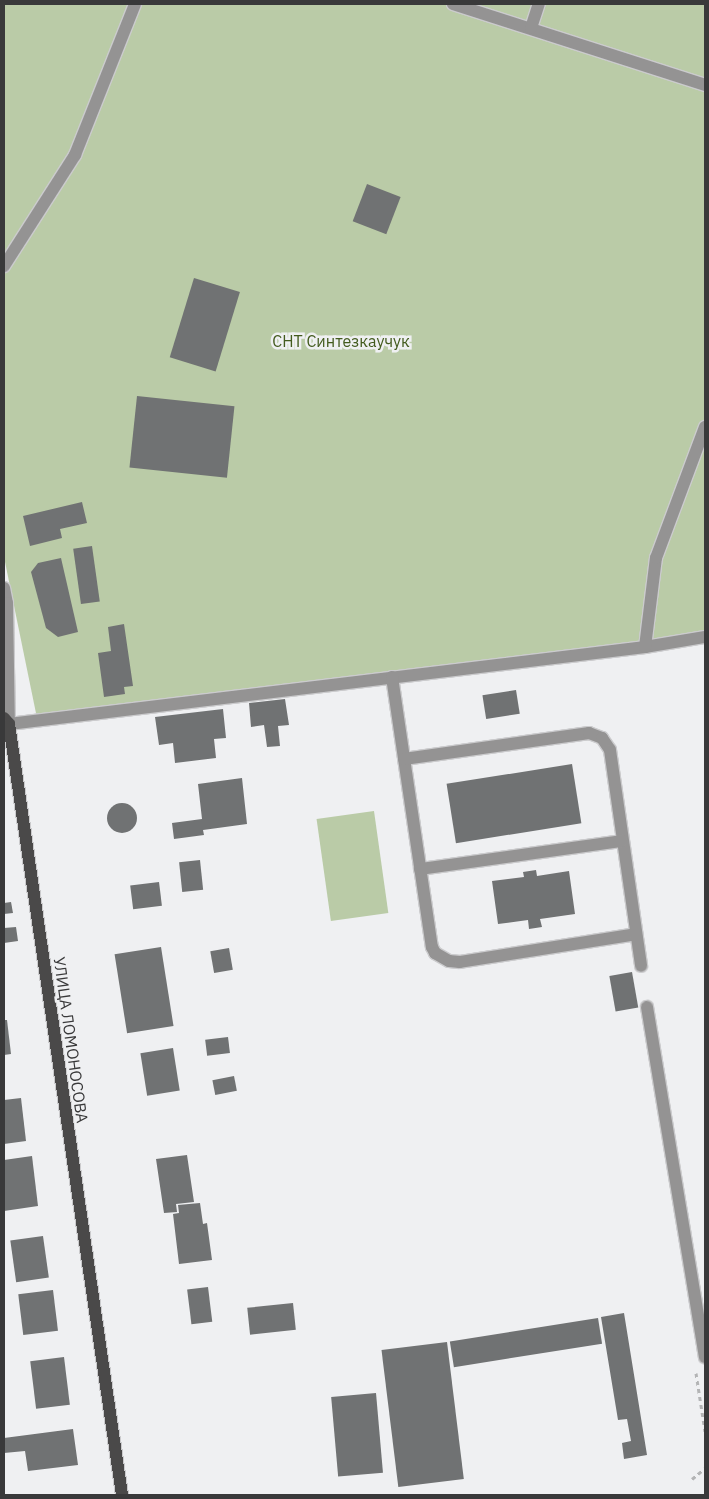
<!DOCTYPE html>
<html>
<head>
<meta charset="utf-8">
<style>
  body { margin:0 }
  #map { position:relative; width:709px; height:1499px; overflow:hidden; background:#eff0f2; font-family:"IBM Plex Sans",sans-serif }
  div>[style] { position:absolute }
  .green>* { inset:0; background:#bacba7; transform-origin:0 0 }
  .building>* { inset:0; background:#707273; transform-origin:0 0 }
  .round { border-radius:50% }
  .path>* { height:3px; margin-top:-1.5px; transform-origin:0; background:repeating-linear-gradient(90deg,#b3b4b5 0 4px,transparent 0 8px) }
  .roads { filter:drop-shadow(1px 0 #cbcbcd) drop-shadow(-1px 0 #cbcbcd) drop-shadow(0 1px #cbcbcd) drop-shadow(0 -1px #cbcbcd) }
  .minor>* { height:12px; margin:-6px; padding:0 6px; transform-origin:6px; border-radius:6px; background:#949393 }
  .major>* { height:12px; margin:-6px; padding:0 6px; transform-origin:6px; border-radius:6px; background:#4a4949 }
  span { translate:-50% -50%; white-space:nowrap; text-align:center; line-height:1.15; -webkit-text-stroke:5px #eff0f2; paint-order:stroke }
  .park-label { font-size:16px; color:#435b1e }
  .street-label { font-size:16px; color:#39393a }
  .frame { position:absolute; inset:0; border:5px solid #39393a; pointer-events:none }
</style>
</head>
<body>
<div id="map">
  <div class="green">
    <div style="clip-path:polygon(4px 4px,705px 4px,705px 632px,38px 723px,4px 557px)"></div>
    <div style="left:374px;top:811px;width:103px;height:58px;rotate:82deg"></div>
  </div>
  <div class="building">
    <div style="left:367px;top:184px;width:36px;height:40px;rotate:21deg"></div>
    <div style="left:194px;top:278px;width:48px;height:83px;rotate:17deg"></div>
    <div style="left:137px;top:396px;width:98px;height:72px;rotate:6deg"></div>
    <div style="clip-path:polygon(82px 502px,87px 523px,60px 529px,62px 538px,30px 546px,23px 516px)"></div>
    <div style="left:92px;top:546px;width:56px;height:19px;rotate:82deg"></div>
    <div style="clip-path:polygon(61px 558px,78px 632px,58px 637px,46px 628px,31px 572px,38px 563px)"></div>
    <div style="clip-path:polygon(124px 624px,133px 686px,124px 687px,125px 694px,104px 697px,98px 653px,111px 651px,108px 627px)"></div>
    <div style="left:516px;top:690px;width:24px;height:34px;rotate:81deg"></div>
    <div style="clip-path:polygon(285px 699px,289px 725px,278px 726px,280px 746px,267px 747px,264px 725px,251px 727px,249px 703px)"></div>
    <div style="clip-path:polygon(223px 709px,226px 738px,214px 739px,216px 758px,175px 763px,173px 743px,159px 745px,155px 717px)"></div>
    <div style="left:572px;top:764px;width:60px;height:127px;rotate:81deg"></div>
    <div style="clip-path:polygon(242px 778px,247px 824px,203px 830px,204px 835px,174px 839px,172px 823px,202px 819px,198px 784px)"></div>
    <div class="round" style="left:107px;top:803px;width:30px;height:30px"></div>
    <div style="left:200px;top:860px;width:30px;height:21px;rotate:84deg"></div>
    <div style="clip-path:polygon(536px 870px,537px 876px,569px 871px,575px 914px,540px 919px,542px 927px,529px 929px,528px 920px,498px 924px,492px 881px,524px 877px,523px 872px)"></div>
    <div style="left:159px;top:882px;width:24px;height:29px;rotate:83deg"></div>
    <div style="clip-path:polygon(11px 902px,13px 913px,4px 914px,4px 903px)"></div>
    <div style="clip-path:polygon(16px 927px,18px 941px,4px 943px,4px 928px)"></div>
    <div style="left:161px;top:947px;width:80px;height:47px;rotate:81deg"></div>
    <div style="left:229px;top:948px;width:22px;height:19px;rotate:80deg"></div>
    <div style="left:632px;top:972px;width:36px;height:23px;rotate:80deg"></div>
    <div style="clip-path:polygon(4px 1020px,7px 1020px,11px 1054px,4px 1055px)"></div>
    <div style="left:228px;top:1037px;width:16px;height:23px;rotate:83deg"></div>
    <div style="left:173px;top:1048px;width:43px;height:33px;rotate:81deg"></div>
    <div style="left:234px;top:1076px;width:15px;height:22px;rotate:79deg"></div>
    <div style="clip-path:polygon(21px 1098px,26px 1141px,4px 1144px,4px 1100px)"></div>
    <div style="clip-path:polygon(187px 1155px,194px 1202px,176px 1204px,177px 1212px,164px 1213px,156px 1159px)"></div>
    <div style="clip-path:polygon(32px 1156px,38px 1206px,4px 1211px,4px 1160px)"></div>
    <div style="clip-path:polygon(200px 1203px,203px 1224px,207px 1223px,212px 1260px,179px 1264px,173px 1214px,179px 1213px,178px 1205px)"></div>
    <div style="left:43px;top:1236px;width:42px;height:33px;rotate:82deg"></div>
    <div style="left:208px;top:1287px;width:35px;height:21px;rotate:83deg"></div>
    <div style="left:53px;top:1290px;width:41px;height:35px;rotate:83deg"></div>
    <div style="left:293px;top:1303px;width:27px;height:46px;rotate:84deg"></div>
    <div style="clip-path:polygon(624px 1313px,647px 1455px,624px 1459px,622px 1443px,631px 1441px,627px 1419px,618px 1420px,601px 1317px)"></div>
    <div style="left:598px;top:1318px;width:26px;height:150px;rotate:81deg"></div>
    <div style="left:447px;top:1342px;width:138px;height:66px;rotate:83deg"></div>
    <div style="left:64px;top:1357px;width:48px;height:34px;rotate:83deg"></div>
    <div style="left:376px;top:1393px;width:80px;height:45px;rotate:85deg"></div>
    <div style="clip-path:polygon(73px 1429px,78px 1465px,28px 1471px,25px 1451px,4px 1453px,4px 1438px)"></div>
  </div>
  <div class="path">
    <div style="left:696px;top:1373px;width:59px;rotate:81.2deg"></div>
    <div style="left:692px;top:1479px;width:17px;rotate:-40deg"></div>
  </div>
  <div class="roads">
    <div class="minor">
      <div style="left:453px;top:4px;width:265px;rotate:17.8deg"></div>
      <div style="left:531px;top:28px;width:25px;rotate:-72deg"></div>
      <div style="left:4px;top:266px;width:132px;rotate:-57.4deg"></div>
      <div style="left:75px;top:155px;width:162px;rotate:-68.3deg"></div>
      <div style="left:4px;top:588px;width:15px;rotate:79deg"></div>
      <div style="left:7px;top:603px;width:121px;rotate:89.1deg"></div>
      <div style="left:9px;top:724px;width:641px;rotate:-6.9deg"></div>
      <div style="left:645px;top:647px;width:61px;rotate:-9.5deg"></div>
      <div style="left:645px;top:647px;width:90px;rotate:-83deg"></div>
      <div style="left:656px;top:558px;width:140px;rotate:-69.5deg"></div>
      <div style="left:392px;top:677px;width:273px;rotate:81.6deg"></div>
      <div style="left:432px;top:947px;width:7px;rotate:63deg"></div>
      <div style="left:435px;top:953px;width:16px;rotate:30deg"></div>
      <div style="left:449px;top:961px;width:11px;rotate:5deg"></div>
      <div style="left:460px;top:962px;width:178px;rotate:-9deg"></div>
      <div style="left:404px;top:759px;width:187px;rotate:-8deg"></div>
      <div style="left:589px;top:733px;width:14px;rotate:21deg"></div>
      <div style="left:602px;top:738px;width:14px;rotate:56deg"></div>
      <div style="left:610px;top:750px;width:218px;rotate:81.8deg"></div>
      <div style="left:420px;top:869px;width:204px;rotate:-7.9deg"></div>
      <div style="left:647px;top:1007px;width:355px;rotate:80.6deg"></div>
    </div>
    <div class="major">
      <div style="left:4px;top:718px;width:8px;rotate:50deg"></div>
      <div style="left:9px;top:724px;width:779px;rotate:81.66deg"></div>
    </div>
  </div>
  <div class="park-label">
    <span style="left:341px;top:341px">СНТ Синтезкаучук</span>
  </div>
  <div class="street-label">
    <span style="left:71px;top:1040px;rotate:82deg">УЛИЦА ЛОМОНОСОВА</span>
  </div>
  <div class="frame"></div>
</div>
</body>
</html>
